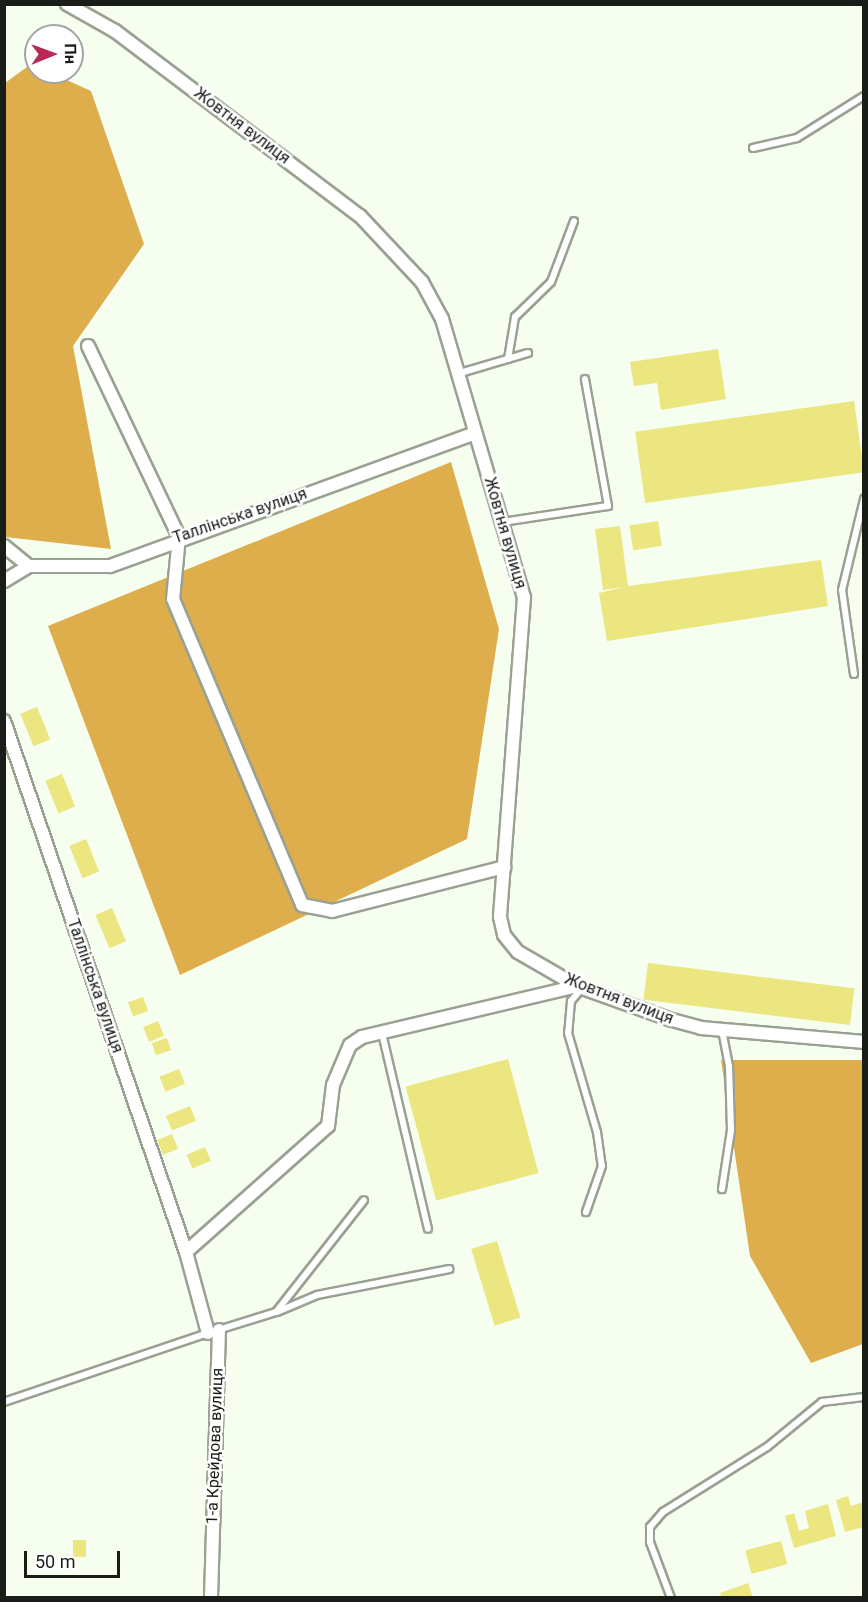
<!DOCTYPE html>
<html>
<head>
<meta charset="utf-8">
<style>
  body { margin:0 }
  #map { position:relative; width:868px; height:1602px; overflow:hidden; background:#f5feef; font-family:Roboto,sans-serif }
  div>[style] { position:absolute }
  .forest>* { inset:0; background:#deae4d }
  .building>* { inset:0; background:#ebe67f; transform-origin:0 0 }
  .roads { filter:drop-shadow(2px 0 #99a193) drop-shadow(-2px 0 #99a193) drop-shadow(0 2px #99a193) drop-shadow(0 -2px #99a193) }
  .lane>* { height:6px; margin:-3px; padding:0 3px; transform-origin:3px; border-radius:3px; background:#fff }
  .street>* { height:12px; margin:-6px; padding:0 6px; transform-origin:6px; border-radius:6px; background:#fff }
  span { translate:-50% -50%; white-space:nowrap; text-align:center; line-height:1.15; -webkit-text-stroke:5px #fff; paint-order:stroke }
  .street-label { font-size:16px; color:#191c17 }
  .frame { position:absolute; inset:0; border:6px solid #191c17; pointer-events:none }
  .north { position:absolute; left:24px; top:24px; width:60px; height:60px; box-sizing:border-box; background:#fff; border:2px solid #a3a4a2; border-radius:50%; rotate:89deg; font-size:16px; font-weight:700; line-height:24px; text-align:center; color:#191c17 }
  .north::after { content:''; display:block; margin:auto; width:21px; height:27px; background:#b92956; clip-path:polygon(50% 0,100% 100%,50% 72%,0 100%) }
  .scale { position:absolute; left:24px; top:1551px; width:96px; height:27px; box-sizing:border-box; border:3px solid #191c17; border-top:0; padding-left:8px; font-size:18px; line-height:21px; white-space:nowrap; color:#191c17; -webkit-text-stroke:4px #fff; paint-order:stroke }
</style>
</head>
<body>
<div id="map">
  <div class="forest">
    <div style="clip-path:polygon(31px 64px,36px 72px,49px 72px,91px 91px,144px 244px,73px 346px,111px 549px,5px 537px,5px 83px)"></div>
    <div style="clip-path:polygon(451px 462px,499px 629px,467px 839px,180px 975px,48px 626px)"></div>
    <div style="clip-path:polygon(721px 1060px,863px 1060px,863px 1344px,811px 1363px,750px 1256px)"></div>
  </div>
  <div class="building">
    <div style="clip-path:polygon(718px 349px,726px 399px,661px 410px,657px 383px,634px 386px,630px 362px)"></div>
    <div style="left:854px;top:401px;width:72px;height:221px;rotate:82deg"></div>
    <div style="left:658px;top:521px;width:25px;height:29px;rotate:81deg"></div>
    <div style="clip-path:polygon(620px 526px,628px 586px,821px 560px,828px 606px,607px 641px,599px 593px,624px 587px,603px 590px,595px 529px)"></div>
    <div style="left:37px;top:707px;width:35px;height:18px;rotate:68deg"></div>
    <div style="left:62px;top:774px;width:35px;height:18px;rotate:68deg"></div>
    <div style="left:86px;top:839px;width:35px;height:18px;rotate:68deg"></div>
    <div style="left:112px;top:908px;width:36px;height:18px;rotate:67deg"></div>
    <div style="left:648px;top:963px;width:208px;height:37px;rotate:7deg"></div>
    <div style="left:143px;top:997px;width:15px;height:16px;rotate:70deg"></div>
    <div style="left:158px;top:1021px;width:16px;height:16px;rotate:68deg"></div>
    <div style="left:167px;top:1038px;width:13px;height:16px;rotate:72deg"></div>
    <div style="left:508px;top:1059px;width:118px;height:106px;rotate:75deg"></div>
    <div style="left:179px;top:1069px;width:16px;height:21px;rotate:68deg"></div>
    <div style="left:190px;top:1106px;width:16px;height:26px;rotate:68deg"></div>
    <div style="left:172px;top:1134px;width:16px;height:16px;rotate:68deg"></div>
    <div style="left:205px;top:1147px;width:15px;height:20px;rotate:67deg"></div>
    <div style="left:497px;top:1241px;width:80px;height:27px;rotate:73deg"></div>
    <div style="clip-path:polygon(848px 1496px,851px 1506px,864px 1502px,864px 1527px,845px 1532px,836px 1500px)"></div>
    <div style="clip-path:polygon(828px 1504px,836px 1536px,794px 1548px,785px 1516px,794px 1513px,799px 1531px,809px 1528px,805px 1511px)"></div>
    <div style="left:73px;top:1540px;width:13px;height:17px"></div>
    <div style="left:781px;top:1541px;width:24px;height:37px;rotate:75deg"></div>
    <div style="clip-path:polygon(748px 1583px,753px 1598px,722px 1598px,720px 1593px)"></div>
  </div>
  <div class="roads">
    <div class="lane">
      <div style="left:753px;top:148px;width:45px;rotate:-12.8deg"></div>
      <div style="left:797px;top:138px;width:79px;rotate:-32.1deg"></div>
      <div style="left:508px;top:359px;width:43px;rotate:-80.5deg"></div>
      <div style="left:515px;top:317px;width:50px;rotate:-44.2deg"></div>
      <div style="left:551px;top:282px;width:65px;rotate:-69.3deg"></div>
      <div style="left:460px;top:373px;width:71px;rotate:-16.4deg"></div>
      <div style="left:502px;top:522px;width:107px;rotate:-8.6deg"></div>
      <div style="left:608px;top:506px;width:129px;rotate:-100.3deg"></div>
      <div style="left:854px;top:674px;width:85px;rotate:-98.1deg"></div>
      <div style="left:842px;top:590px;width:94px;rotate:-76.4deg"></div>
      <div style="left:582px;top:988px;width:17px;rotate:130deg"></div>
      <div style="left:571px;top:1001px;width:32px;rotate:95deg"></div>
      <div style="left:568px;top:1033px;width:103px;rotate:73.7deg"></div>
      <div style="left:597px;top:1132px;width:34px;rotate:82deg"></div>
      <div style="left:602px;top:1166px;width:49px;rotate:109.2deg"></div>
      <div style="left:722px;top:1030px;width:37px;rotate:79deg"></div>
      <div style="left:729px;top:1066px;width:64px;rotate:88.2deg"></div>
      <div style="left:731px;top:1130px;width:60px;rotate:98.7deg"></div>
      <div style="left:382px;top:1033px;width:201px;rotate:76.8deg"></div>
      <div style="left:277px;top:1312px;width:43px;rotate:-23deg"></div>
      <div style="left:317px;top:1295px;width:135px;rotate:-11.1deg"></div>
      <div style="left:218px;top:1330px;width:61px;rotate:-17.2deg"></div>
      <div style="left:276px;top:1312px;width:142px;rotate:-51.8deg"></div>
      <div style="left:4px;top:1402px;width:215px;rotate:-18.7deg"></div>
      <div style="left:671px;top:1598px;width:60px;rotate:-110.6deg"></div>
      <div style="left:650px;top:1542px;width:15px;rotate:-90deg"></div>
      <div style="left:650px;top:1527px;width:20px;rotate:-49deg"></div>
      <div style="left:663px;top:1512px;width:123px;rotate:-32deg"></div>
      <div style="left:767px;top:1447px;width:71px;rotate:-39.3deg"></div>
      <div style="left:822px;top:1402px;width:42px;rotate:-6.8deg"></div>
    </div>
    <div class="street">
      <div style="left:67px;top:4px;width:55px;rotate:29.4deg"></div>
      <div style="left:115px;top:31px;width:307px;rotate:37.1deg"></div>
      <div style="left:360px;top:216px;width:91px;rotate:46.8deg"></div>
      <div style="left:422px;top:282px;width:42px;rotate:61.6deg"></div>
      <div style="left:442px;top:319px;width:290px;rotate:73.6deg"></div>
      <div style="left:524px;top:597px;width:321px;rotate:94.3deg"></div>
      <div style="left:500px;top:917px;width:18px;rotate:77deg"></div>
      <div style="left:504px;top:935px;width:22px;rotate:51deg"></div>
      <div style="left:518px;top:952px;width:68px;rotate:30deg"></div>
      <div style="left:577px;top:986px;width:101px;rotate:19.7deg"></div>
      <div style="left:672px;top:1020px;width:30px;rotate:15deg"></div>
      <div style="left:701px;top:1028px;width:164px;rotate:4.9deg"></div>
      <div style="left:88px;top:346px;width:212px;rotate:64.5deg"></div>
      <div style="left:179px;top:537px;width:62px;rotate:95.5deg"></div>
      <div style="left:173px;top:599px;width:332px;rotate:67.1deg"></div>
      <div style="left:302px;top:905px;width:31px;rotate:11deg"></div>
      <div style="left:332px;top:911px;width:178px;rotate:-14.3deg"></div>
      <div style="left:4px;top:546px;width:32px;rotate:39deg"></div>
      <div style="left:4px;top:581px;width:29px;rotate:-31deg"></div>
      <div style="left:29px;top:566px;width:81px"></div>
      <div style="left:110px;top:566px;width:388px;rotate:-20deg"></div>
      <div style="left:4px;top:721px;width:561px;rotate:71.08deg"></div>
      <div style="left:186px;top:1252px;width:84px;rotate:74.8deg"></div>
      <div style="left:186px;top:1252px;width:190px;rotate:-41.6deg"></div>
      <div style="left:328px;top:1126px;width:41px;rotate:-83deg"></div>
      <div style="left:333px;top:1085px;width:43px;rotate:-67deg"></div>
      <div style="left:350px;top:1045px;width:14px;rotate:-34deg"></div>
      <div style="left:362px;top:1037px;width:221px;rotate:-13.3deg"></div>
      <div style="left:211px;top:1598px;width:268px;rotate:-88.3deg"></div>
    </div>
  </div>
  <div class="street-label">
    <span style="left:242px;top:126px;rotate:37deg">Жовтня вулиця</span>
    <span style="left:240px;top:516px;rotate:-19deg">Таллінська вулиця</span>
    <span style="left:505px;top:533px;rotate:74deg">Жовтня вулиця</span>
    <span style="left:95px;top:986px;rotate:71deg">Таллінська вулиця</span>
    <span style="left:619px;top:999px;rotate:21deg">Жовтня вулиця</span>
    <span style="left:215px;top:1446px;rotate:-88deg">1-а Крейдова вулиця</span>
  </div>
  <div class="frame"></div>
  <div class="north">Пн</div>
  <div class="scale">50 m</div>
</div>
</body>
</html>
